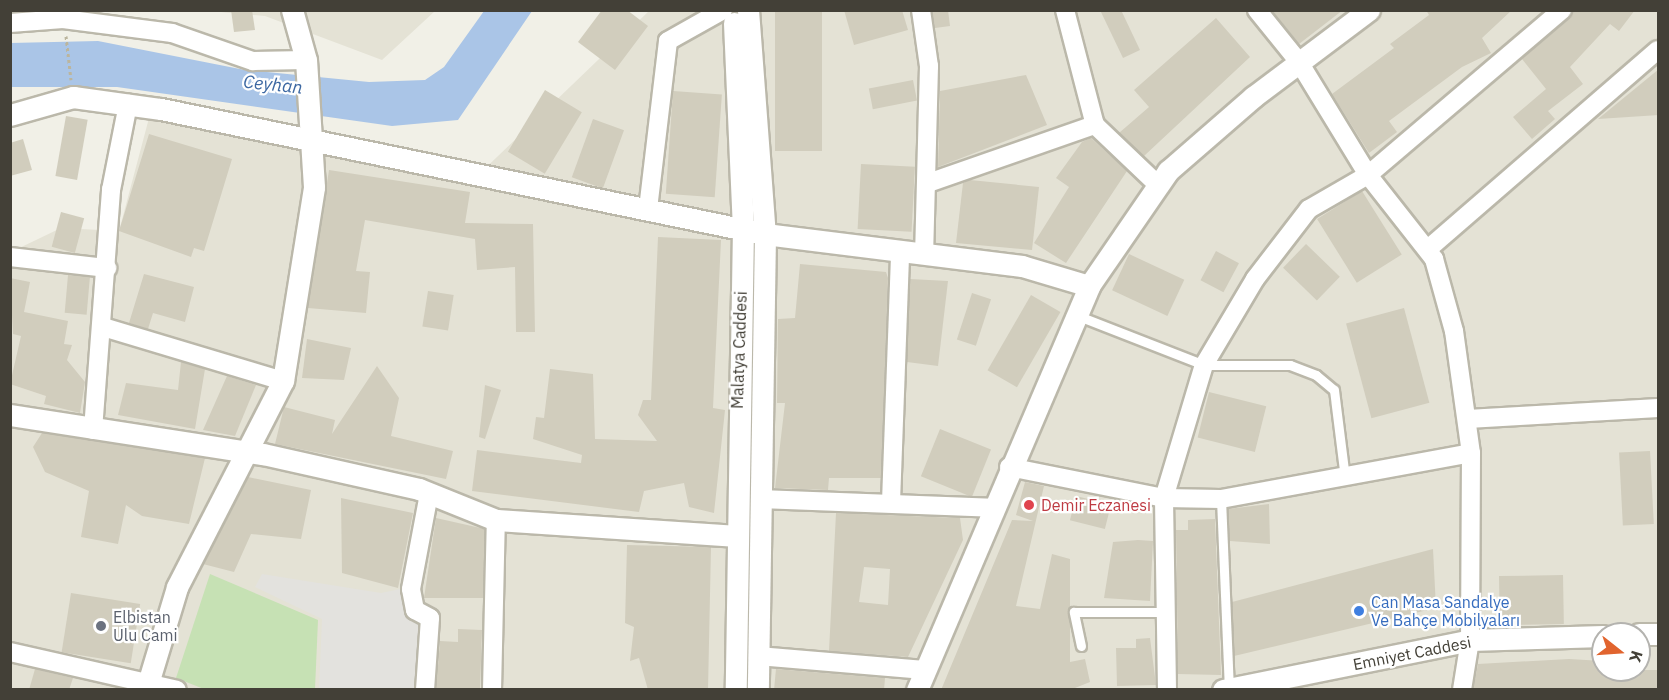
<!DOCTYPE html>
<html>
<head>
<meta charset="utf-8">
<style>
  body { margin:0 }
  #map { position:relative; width:1669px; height:700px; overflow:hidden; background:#f1f0e7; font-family:"IBM Plex Sans",sans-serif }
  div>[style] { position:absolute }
  .residential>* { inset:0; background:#e4e2d5 }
  .green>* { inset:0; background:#c6e1b4 }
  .parking>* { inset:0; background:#e3e2de }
  .water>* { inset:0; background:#aac5e7 }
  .building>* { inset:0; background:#d1cdbd; transform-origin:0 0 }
  .path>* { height:3px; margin-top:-1.5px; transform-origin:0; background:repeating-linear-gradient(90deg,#bbb59d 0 3px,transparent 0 6px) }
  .roads { filter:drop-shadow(2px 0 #bbb8aa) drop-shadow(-2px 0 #bbb8aa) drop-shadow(0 2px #bbb8aa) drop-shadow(0 -2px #bbb8aa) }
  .service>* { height:9px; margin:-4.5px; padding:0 4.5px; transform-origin:4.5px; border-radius:4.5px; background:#fff }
  .minor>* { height:18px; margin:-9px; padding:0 9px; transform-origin:9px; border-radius:9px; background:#fff }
  .tertiary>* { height:21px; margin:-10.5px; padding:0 10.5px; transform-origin:10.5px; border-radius:10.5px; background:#fff }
  .dots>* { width:16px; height:16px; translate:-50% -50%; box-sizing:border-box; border:3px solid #fff; border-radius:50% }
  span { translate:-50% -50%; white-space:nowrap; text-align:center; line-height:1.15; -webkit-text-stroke:4.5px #fff; paint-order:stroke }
  .street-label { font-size:16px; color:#434037 }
  .health-label { font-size:16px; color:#be3a42 }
  .left { translate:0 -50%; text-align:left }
  .shop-label { font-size:16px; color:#366cbe }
  .worship-label { font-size:16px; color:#5b616d }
  .water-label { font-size:18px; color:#3d68a2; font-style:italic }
  .frame { position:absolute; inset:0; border:12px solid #434037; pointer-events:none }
  .north { position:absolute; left:1591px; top:622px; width:60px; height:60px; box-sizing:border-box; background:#fff; border:2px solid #b4b3af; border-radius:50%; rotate:107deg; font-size:16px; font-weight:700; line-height:24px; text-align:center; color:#434037 }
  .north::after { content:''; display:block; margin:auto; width:21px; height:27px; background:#e1642e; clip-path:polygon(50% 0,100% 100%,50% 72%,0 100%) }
</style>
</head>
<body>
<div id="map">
  <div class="residential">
    <div style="clip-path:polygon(210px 11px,435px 11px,382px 60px,265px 16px)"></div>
    <div style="clip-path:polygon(evenodd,649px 11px,1658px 11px,1658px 689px,11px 690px,11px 252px,61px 228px,119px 231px,149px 118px,472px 181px,649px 11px,1603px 634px,1639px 634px,1639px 670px,1603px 670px,1603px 634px)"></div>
  </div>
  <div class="green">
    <div style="clip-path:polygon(210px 574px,318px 620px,315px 689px,204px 689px,176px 678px)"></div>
  </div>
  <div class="parking">
    <div style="clip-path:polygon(262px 574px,381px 593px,410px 587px,430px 618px,424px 689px,319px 689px,322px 619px,255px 587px)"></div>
  </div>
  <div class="water">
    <div style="clip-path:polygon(484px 11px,532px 11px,458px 120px,392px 126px,117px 87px,11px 87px,10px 43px,98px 41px,245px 70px,369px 82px,425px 80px,444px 67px)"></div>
  </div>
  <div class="building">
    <div style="clip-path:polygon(231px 10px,252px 10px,255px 30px,234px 32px)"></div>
    <div style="clip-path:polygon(602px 10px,627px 10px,648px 26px,615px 70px,578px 42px)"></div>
    <div style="left:775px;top:10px;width:47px;height:141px"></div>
    <div style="clip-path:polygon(844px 10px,902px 10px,908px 30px,854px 45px)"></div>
    <div style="clip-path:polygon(932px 10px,948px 10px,950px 26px,935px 28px)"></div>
    <div style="clip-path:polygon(1100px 10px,1121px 10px,1140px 50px,1123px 58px)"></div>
    <div style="clip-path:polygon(1272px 10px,1343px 10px,1299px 44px)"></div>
    <div style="clip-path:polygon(1426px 10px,1512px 10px,1482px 38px,1491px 53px,1462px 67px,1389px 121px,1397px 132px,1369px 153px,1332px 94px,1394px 48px,1390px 44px,1429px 15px)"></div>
    <div style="clip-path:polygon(1573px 10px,1635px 10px,1619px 31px,1610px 24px,1570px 67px,1583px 84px,1548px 111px,1555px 119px,1532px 139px,1513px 117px,1546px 89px,1522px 59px)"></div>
    <div style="clip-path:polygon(1216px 18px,1250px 57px,1144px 156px,1119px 133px,1149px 107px,1134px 90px)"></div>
    <div style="clip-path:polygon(1659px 69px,1659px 115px,1598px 119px)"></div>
    <div style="clip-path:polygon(1026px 75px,1047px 125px,938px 167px,940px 91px)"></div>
    <div style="left:913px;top:80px;width:21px;height:45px;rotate:79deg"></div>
    <div style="left:545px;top:90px;width:43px;height:72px;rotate:31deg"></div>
    <div style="left:673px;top:91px;width:49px;height:103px;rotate:4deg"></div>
    <div style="left:66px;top:116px;width:22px;height:61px;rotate:10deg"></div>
    <div style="left:593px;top:119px;width:33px;height:62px;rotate:20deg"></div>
    <div style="clip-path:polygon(149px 134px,232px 159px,204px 251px,194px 248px,191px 257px,119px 231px)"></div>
    <div style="clip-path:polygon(1091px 138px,1127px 171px,1066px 263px,1034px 243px,1069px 187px,1056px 178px,1082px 142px)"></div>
    <div style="clip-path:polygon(23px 139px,32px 170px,10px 176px,10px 143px)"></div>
    <div style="left:861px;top:164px;width:54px;height:65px;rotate:3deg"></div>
    <div style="clip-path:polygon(329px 170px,470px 192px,465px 223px,533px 224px,535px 332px,516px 332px,515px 267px,477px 270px,475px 239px,365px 220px,356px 271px,370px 272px,366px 313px,308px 308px)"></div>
    <div style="clip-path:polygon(970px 180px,1039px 187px,1032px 250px,956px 243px,963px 183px)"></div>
    <div style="left:1362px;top:191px;width:75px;height:53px;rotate:58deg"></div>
    <div style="left:61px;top:212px;width:24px;height:36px;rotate:15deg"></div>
    <div style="clip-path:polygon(658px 237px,721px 240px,713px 408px,725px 410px,714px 513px,689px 507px,684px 483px,644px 491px,639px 512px,472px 491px,477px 450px,581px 463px,582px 455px,533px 439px,536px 417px,544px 418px,550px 369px,593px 374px,595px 439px,657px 441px,638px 415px,643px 400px,651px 400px)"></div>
    <div style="left:1306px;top:244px;width:47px;height:33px;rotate:44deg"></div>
    <div style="left:1216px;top:251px;width:26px;height:33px;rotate:28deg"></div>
    <div style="left:1129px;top:254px;width:61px;height:40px;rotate:25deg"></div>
    <div style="clip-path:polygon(800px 264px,886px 272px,888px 278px,881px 478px,829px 478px,828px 490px,775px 488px,785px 403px,777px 403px,778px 319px,795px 318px)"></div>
    <div style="clip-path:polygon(144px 274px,194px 287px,185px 322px,153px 313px,148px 329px,129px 323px)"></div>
    <div style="left:68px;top:275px;width:22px;height:38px;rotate:5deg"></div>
    <div style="clip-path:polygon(10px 278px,30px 282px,24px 312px,68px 321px,64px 344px,72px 345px,67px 360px,85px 382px,80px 413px,44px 404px,46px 396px,10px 384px,21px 336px,13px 334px)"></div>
    <div style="clip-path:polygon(910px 279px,948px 281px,938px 366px,907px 362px)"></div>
    <div style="left:428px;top:291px;width:26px;height:36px;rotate:9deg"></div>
    <div style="left:972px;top:293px;width:20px;height:49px;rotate:18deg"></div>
    <div style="left:1031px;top:295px;width:34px;height:87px;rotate:30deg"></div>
    <div style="left:1404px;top:308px;width:98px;height:60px;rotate:75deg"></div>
    <div style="clip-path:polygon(307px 339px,351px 348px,344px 380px,302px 378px)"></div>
    <div style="clip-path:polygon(181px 362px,205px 369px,195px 429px,118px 415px,126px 383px,178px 390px)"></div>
    <div style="clip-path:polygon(377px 366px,399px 398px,391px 436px,453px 451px,446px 479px,275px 444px,284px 407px,335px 420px,332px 434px)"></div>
    <div style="clip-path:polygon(227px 376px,256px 385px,235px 436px,203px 430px)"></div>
    <div style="clip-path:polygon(485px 385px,501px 390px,485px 439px,479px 437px)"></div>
    <div style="left:1209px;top:392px;width:59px;height:47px;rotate:14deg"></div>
    <div style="left:940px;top:429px;width:55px;height:51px;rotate:22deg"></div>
    <div style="clip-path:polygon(42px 433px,205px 458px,189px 524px,142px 516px,126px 505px,118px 544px,81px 537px,89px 491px,45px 472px,33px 447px)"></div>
    <div style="left:1650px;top:451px;width:73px;height:31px;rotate:87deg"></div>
    <div style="clip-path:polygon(248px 477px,311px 490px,301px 539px,251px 534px,234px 572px,203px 564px)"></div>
    <div style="clip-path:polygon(1025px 482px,1044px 486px,1016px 606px,1040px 609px,1052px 554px,1070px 559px,1070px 662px,1085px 659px,1090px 682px,1070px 690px,941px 690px,1012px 520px,1033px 521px,1016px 515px)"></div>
    <div style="left:1076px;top:496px;width:36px;height:25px;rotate:14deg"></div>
    <div style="clip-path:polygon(341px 498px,413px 513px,398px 588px,342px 573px)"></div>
    <div style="clip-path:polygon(1269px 504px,1270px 544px,1230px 541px,1228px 509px)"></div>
    <div style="clip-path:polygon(evenodd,836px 513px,960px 518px,963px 540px,908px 657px,829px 651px,836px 513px,864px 567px,890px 569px,888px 605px,859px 602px,864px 567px)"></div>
    <div style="clip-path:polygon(436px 518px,485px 529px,483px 598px,424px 598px)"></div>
    <div style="clip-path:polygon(1215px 519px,1221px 675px,1178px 674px,1176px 530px,1188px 530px,1188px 520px)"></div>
    <div style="clip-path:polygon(1138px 540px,1153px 541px,1150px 601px,1104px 598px,1113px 542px)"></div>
    <div style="clip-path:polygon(627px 545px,711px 547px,708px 690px,648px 690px,639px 658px,630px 661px,634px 627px,625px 623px)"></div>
    <div style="clip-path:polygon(1433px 549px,1436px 608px,1234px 656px,1232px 602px)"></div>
    <div style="left:1563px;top:575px;width:49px;height:64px;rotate:89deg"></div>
    <div style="left:71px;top:593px;width:70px;height:60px;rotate:9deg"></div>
    <div style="clip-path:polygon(458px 629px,482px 630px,480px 690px,436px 690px,440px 641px,458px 642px)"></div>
    <div style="clip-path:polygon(1150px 638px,1156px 685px,1117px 686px,1116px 648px,1136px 648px,1136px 639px)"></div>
    <div style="clip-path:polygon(1569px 659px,1603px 661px,1603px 670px,1659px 670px,1659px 690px,1473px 690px,1478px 664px)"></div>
    <div style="clip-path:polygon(35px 669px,73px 678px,69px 690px,29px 690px)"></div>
    <div style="clip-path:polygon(776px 669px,885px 678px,884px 690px,774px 690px)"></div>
  </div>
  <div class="path">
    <div style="left:66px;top:36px;width:44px;rotate:83.5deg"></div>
  </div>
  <div class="roads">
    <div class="service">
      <div style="left:1076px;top:315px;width:137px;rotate:21.3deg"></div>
      <div style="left:1204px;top:365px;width:86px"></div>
      <div style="left:1290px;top:365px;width:28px;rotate:21deg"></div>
      <div style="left:1316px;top:375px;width:23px;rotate:40deg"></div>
      <div style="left:1334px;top:390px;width:89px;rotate:82.9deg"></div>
      <div style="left:1221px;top:499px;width:189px;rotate:87.6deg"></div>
      <div style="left:1081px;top:646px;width:35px;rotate:-102deg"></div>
      <div style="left:1074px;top:612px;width:94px"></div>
    </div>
    <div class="minor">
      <div style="left:921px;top:10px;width:57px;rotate:81.9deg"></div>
      <div style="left:929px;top:66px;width:188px;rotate:91.5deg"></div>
      <div style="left:1065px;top:10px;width:119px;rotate:75.4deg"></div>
      <div style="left:1095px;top:125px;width:87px;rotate:43.6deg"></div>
      <div style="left:1257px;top:10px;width:67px;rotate:51.1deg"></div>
      <div style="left:1299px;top:62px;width:132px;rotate:58.6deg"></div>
      <div style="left:1368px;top:175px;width:107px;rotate:51.8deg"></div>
      <div style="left:1434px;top:259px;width:75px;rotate:74.5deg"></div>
      <div style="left:1454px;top:331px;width:123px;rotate:82.1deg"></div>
      <div style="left:1471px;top:453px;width:187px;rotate:90.3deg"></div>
      <div style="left:1470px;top:640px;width:51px;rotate:99.1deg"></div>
      <div style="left:10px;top:23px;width:53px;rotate:-4.3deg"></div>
      <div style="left:63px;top:19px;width:110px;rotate:7.3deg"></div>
      <div style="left:172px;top:33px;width:86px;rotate:19.1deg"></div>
      <div style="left:253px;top:61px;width:53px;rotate:-1.1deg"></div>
      <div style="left:928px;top:183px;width:177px;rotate:-19.2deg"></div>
      <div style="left:648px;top:209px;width:169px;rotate:-83.2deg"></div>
      <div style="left:668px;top:41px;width:63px;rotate:-29.4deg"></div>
      <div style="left:1428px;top:249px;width:304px;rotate:-40.9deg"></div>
      <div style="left:10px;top:257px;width:98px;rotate:6.5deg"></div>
      <div style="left:103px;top:327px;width:188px;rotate:16.7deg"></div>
      <div style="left:1468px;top:419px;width:190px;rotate:-3.3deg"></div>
      <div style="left:93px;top:430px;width:241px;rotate:-85.7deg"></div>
      <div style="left:111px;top:190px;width:88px;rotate:-78.8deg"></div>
      <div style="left:1009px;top:467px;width:158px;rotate:11.3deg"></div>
      <div style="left:1164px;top:498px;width:57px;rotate:1deg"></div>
      <div style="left:1221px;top:499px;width:254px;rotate:-10.4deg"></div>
      <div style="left:762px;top:499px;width:234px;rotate:2.2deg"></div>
      <div style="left:891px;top:502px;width:251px;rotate:-87.9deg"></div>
      <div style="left:10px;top:652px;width:171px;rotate:12.8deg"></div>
      <div style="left:758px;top:656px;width:167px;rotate:4.8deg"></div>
      <div style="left:425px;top:690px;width:72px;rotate:-86deg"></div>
      <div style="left:430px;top:618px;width:17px;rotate:-152deg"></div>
      <div style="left:415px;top:610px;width:21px;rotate:-101deg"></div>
      <div style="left:411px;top:589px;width:97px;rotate:-79.3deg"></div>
      <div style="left:492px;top:690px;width:170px;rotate:-88.7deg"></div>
      <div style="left:1167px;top:690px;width:192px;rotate:-90.9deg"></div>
      <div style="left:1164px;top:498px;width:139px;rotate:-73.3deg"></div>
      <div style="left:1204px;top:365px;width:100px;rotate:-59.3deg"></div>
      <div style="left:1255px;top:279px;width:88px;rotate:-52.4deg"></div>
      <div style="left:1309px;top:209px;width:68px;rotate:-30deg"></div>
      <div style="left:1368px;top:175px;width:255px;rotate:-40.4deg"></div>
    </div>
    <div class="tertiary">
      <div style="left:748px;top:10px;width:225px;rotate:85.7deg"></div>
      <div style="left:765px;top:234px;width:456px;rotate:90.9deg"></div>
      <div style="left:734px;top:23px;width:203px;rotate:87.5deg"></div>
      <div style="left:743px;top:226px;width:464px;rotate:90.9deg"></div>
      <div style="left:10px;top:115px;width:66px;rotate:-15.9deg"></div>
      <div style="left:73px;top:97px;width:89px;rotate:7.8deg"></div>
      <div style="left:161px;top:109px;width:617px;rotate:11.69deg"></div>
      <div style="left:765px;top:234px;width:259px;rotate:7.1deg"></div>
      <div style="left:1022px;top:266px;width:70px;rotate:16.6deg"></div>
      <div style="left:10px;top:415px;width:256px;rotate:8.8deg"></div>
      <div style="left:263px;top:454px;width:160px;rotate:12.6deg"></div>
      <div style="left:419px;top:489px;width:83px;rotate:21.9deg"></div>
      <div style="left:496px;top:520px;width:239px;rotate:3.8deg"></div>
      <div style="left:1639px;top:634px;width:19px"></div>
      <div style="left:146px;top:690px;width:108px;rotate:-73.2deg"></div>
      <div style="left:177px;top:587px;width:232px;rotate:-62.8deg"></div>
      <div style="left:283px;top:381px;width:196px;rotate:-80.9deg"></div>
      <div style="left:314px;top:187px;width:127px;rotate:-93.6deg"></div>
      <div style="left:306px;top:60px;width:52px;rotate:-105.6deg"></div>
      <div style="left:917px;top:690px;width:439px;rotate:-66.9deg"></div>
      <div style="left:1089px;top:286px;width:140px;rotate:-55.5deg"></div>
      <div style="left:1168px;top:171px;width:113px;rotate:-41deg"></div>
      <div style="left:1253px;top:97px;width:145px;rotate:-36.9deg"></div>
      <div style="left:1223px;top:690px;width:252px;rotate:-11.4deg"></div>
      <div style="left:1470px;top:640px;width:133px;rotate:-1.7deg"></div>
    </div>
  </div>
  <div class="dots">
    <div style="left:1029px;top:505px;background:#e0444e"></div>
    <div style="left:1359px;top:611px;background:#3f7fe0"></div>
    <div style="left:101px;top:626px;background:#6b7280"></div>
  </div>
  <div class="street-label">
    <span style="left:739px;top:350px;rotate:-88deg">Malatya Caddesi</span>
    <span style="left:1412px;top:653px;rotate:-11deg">Emniyet Caddesi</span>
  </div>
  <div class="health-label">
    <span class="left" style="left:1041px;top:505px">Demir Eczanesi</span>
  </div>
  <div class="shop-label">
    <span class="left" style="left:1371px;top:611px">Can Masa Sandalye<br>Ve Bahçe Mobilyaları</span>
  </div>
  <div class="worship-label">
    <span class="left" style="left:113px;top:626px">Elbistan<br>Ulu Cami</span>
  </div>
  <div class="water-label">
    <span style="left:273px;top:85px;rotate:6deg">Ceyhan</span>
  </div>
  <div class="frame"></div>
  <div class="north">K</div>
</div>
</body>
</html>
